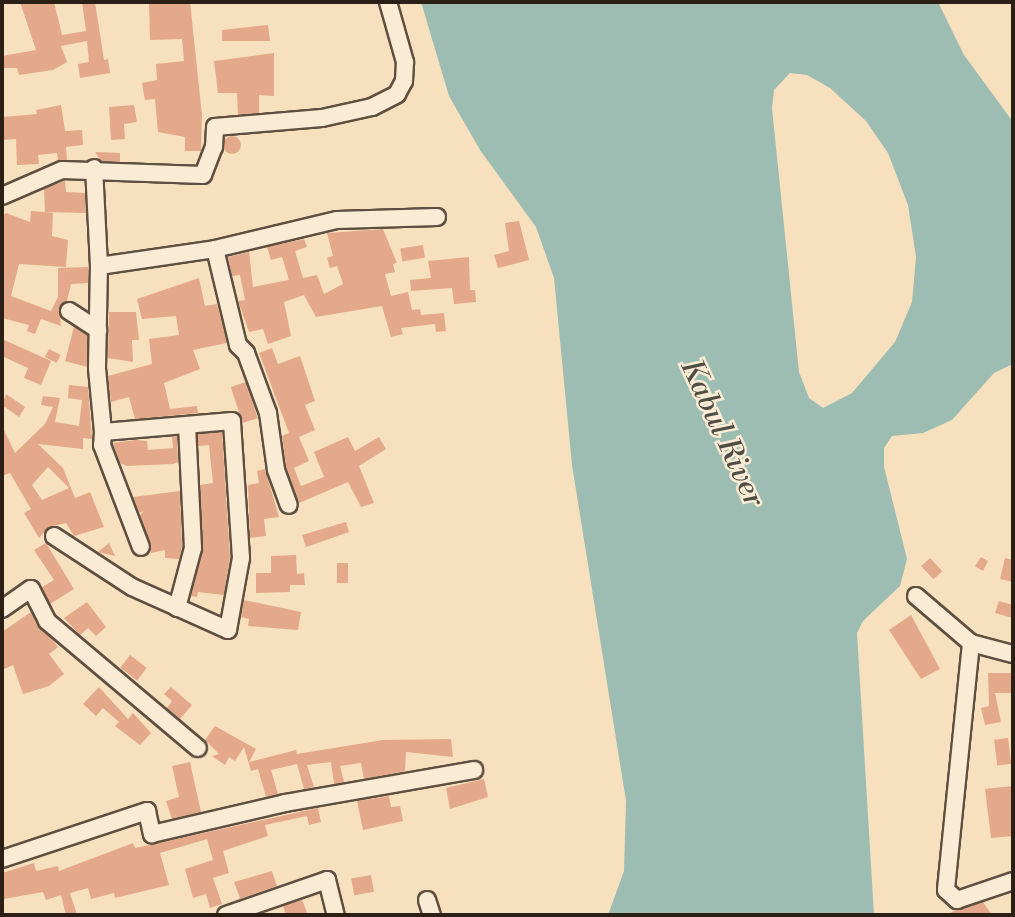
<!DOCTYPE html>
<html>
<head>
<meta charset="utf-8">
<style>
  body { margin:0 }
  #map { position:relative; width:1015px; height:917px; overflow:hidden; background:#f7e0be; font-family:"Libre Bodoni",serif }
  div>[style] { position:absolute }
  .water>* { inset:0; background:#9dbdb3 }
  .building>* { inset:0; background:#e3a98a; transform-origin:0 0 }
  .round { border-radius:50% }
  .roads { filter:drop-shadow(2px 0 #5f4f40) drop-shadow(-2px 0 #5f4f40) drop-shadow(0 2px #5f4f40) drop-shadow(0 -2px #5f4f40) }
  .minor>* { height:16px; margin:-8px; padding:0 8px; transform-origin:8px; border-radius:8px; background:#faebd5 }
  span { translate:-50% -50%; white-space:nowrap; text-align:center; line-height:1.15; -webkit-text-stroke:5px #faebd5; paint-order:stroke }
  .water-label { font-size:30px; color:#4e4e45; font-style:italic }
  .frame { position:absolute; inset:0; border:4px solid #2c1f16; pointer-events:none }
</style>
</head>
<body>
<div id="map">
  <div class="water">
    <div style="clip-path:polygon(evenodd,421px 2px,938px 2px,964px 55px,1013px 122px,1013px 364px,994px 373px,952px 420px,923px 433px,892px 436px,884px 448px,884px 467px,907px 559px,900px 586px,863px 621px,857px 633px,874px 915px,608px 915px,624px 871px,626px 801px,572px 465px,554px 278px,536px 227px,480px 150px,449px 96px,421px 2px,790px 73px,807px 75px,830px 88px,866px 121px,888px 153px,908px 205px,916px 257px,912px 302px,895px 342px,852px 393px,823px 408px,809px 398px,799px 372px,772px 108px,774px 90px,790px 73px)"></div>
  </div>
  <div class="building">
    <div style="clip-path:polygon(20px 2px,54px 2px,62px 35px,86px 31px,82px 2px,95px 2px,104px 60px,108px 59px,110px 73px,80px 78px,78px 64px,89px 62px,87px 41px,61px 46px,67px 62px,53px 70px,19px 75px,17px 68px,2px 68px,2px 56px,36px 50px)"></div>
    <div style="clip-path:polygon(149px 2px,190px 2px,202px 115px,201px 151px,185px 151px,185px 137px,158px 132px,155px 99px,145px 100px,142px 83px,157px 80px,156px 64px,184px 61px,182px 39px,150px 40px)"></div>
    <div style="clip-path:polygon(268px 25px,270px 41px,222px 41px,222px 30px)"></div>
    <div style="clip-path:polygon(274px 53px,274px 96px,259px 95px,259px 113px,238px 115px,237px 93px,218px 93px,214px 61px)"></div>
    <div style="clip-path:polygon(61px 105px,65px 131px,82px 130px,83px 145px,66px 147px,67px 160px,58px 160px,57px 153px,38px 155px,39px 164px,17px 165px,16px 139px,2px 140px,2px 117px,37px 114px,36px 110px)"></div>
    <div style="clip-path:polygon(134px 105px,137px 122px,124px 124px,125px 139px,111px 140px,109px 107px)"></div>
    <div class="round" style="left:223px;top:136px;width:18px;height:18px"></div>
    <div style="clip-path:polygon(95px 152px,120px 153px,120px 162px,101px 161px)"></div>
    <div style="clip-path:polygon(65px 181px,66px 192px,85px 193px,86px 213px,45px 212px,53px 213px,52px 236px,68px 240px,66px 267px,19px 264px,11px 296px,51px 311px,58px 297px,58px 268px,88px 267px,88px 283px,71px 284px,67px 301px,59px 310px,61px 326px,41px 319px,35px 334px,27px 331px,29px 325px,2px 318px,2px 216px,6px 213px,30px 222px,31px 211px,45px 212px,44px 189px)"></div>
    <div style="clip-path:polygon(519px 221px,529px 260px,498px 268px,494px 255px,509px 251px,505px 223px)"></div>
    <div style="clip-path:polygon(383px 229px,397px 263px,393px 264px,395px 272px,385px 274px,391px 296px,408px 292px,412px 310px,420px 309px,421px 315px,444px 313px,446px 331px,436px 332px,435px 324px,401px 328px,403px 334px,391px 337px,382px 306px,316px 317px,304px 295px,284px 302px,291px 336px,268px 344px,263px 329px,249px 332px,238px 301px,245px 300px,240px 275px,232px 276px,228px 257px,249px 252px,253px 287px,289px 280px,282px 257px,271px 260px,267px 247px,304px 239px,307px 247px,295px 251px,303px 278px,317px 275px,324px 294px,343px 284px,337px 266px,330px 268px,327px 258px,333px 256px,327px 233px)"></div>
    <div style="left:423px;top:245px;width:13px;height:23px;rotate:81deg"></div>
    <div style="clip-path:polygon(469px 257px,470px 290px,475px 290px,476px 302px,454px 304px,452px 288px,411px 291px,410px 280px,431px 278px,428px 261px)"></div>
    <div style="clip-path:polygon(199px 278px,205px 306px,217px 304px,227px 343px,193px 350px,200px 369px,164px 383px,170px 409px,197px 406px,198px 413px,135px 419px,129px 397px,111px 402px,108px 376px,152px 364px,149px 339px,179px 335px,176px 316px,142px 319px,137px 299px)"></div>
    <div style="clip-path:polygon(109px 312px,136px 312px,139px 340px,132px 340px,133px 362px,108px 358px)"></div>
    <div style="clip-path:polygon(74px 327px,87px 335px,87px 367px,65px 361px)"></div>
    <div style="clip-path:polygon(2px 339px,51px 361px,41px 385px,24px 378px,28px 368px,2px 356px)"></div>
    <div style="clip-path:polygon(272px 348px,278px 364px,300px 356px,315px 401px,305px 405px,315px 430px,299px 437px,309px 461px,294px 468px,301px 486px,324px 477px,314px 452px,348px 437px,355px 451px,379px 437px,386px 449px,359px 466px,374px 503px,361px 507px,348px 482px,299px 503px,286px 467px,282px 436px,289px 433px,259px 353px)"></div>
    <div style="left:49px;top:349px;width:13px;height:9px;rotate:27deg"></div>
    <div style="left:246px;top:382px;width:38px;height:16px;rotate:72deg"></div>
    <div style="clip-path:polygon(evenodd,69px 385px,88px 387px,92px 439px,83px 438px,83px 449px,38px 444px,63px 468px,75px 498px,90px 492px,104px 527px,74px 536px,66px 523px,49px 527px,39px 538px,24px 513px,31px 509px,10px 473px,2px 476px,2px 426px,15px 453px,45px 424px,53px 407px,41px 405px,43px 396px,60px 398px,55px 422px,79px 426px,82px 400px,68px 398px,69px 385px,48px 467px,69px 488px,42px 500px,32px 485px,48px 467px)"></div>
    <div style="clip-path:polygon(6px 394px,25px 407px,19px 417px,2px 405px)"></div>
    <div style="clip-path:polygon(222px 432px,230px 557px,224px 595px,198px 592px,197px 597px,191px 596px,203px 548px,200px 485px,213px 483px,209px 445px,198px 446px,198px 434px)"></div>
    <div style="clip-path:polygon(177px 436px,178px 462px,173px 464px,127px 466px,120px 463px,113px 443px,136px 440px,147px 441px,148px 450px,173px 448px,172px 437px)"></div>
    <div style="clip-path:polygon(265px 469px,279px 517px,264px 519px,266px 536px,250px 538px,248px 485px,259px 483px,257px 471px)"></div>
    <div style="clip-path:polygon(180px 491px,182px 547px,179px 559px,165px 558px,165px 550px,151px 553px,140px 515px,144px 511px,139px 513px,133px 497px)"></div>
    <div style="clip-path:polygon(346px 522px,349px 532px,306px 547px,302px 535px)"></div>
    <div style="clip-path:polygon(46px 543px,74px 589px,50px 604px,42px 587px,54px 580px,34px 550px)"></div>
    <div style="clip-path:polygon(109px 543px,115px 556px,98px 552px)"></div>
    <div style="clip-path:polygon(296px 555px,297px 574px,304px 573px,305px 585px,290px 585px,290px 592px,256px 593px,256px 573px,271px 573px,271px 556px)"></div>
    <div style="clip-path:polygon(981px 557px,988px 561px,983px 571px,975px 566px)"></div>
    <div style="left:930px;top:558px;width:18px;height:12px;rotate:47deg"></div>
    <div style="clip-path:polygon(1005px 558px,1013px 560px,1013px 582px,1000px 579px)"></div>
    <div style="left:337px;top:563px;width:11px;height:20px"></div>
    <div style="clip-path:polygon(244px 600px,301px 612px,298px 630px,248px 626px,249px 619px,241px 617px)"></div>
    <div style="clip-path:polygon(999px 601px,1013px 605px,1013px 618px,995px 613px)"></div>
    <div style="clip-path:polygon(87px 602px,106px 627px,96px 636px,88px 628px,80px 635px,64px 618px)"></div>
    <div style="clip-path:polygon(31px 612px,58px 647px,49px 654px,64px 674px,49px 686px,23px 694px,13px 665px,2px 670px,2px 632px)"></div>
    <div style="clip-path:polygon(911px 615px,940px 669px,921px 679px,889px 630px)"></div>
    <div style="left:130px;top:655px;width:21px;height:16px;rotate:37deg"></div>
    <div style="clip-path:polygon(988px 673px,1011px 673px,1012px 693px,995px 693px,1001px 722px,985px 725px,981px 708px,989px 706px)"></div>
    <div style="clip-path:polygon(99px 687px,128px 719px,133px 713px,151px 733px,140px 745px,115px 726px,119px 722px,103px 708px,96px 716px,83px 704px)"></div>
    <div style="clip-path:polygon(171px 687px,192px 705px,180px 719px,167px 708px,172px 701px,164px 694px)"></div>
    <div style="clip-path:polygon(215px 726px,256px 749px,249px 762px,296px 750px,297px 754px,383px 740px,451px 739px,453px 757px,406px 752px,405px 771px,364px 779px,361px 763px,340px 766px,344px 782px,334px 784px,331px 762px,307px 765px,314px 787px,304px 789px,297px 764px,271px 770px,278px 794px,266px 797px,258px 769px,251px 771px,244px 747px,235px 761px,229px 757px,225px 765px,212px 756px,219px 754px,205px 740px)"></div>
    <div style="left:1008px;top:738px;width:26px;height:14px;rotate:83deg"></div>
    <div style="clip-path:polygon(190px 762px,201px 812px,172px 819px,166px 801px,179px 797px,172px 766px)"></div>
    <div style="clip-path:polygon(484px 779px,488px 797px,450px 809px,446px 788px)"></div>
    <div style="clip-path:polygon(1012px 786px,1013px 836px,991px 838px,985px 789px)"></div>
    <div style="clip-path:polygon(389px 796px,391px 807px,400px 806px,403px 821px,363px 830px,357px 801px)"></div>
    <div style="clip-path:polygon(318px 808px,321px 822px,309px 825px,307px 816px,265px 825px,268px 836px,223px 851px,229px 873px,213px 878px,222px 904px,210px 908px,206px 894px,193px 898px,185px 869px,213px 860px,207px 839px,160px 853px,169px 885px,115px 898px,114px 893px,91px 899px,88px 888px,70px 893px,77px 915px,66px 915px,61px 895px,46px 900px,43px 892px,4px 899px,2px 891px,2px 873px,34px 863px,36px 871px,58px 866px,59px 871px,133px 843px,135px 848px,154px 844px)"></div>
    <div style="clip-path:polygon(272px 871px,277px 886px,236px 900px,240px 898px,234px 882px)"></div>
    <div style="left:371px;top:875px;width:17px;height:20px;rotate:80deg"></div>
    <div style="clip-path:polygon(302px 900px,308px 915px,286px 915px,283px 906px)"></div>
    <div style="clip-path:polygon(983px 902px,992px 915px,947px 915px,955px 910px)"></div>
  </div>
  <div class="roads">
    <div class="minor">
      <div style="left:2px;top:196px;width:65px;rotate:-23.4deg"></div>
      <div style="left:62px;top:170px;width:141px;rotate:2deg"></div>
      <div style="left:203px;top:175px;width:30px;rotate:-69deg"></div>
      <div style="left:214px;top:147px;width:20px;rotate:-87deg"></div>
      <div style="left:215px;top:127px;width:107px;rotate:-4.8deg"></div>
      <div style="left:322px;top:118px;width:51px;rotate:-12.4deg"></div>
      <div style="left:372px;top:107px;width:28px;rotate:-27deg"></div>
      <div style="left:397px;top:94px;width:15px;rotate:-62deg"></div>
      <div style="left:404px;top:81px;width:19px;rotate:-87deg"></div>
      <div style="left:405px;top:62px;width:62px;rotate:-105.8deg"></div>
      <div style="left:215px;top:249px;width:99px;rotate:76.5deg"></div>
      <div style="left:238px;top:345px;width:11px;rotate:45deg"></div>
      <div style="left:246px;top:353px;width:64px;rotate:69.9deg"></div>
      <div style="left:268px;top:413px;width:58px;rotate:82deg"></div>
      <div style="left:276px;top:470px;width:37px;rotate:70deg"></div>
      <div style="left:99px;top:266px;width:117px;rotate:-8.3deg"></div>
      <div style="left:215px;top:249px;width:125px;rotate:-13.4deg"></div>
      <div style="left:337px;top:220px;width:100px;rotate:-1.7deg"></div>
      <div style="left:69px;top:311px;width:35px;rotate:33deg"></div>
      <div style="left:103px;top:432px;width:13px;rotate:94deg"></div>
      <div style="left:102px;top:445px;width:109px;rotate:69.1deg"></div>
      <div style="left:54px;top:536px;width:93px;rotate:33.2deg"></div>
      <div style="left:132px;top:587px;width:105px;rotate:24.1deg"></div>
      <div style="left:228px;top:630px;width:73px;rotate:-79.8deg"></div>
      <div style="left:241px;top:558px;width:137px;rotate:-93.8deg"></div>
      <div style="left:232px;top:421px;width:129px;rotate:175.1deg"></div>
      <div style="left:103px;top:432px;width:64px;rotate:-95.4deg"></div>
      <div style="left:97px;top:368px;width:102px;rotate:-88.9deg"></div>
      <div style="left:99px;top:266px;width:98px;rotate:-92.9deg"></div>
      <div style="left:916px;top:596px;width:72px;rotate:40.5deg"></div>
      <div style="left:971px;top:643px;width:43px;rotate:14.7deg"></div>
      <div style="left:177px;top:608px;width:62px;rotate:-75.1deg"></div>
      <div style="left:193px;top:548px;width:121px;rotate:-92.8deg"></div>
      <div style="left:2px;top:609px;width:35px;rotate:-35deg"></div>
      <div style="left:31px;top:589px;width:36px;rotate:63deg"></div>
      <div style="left:47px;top:621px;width:197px;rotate:40.1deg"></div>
      <div style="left:971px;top:643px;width:248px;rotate:95.8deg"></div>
      <div style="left:946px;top:890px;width:15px;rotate:42deg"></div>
      <div style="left:957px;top:900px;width:59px;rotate:-18.7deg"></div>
      <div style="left:2px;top:859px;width:153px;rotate:-18.3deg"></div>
      <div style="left:147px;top:811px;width:24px;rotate:78deg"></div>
      <div style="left:152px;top:834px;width:137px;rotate:-13.1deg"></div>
      <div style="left:285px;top:803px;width:192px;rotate:-9.9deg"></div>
      <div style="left:427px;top:900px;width:16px;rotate:72deg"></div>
      <div style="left:226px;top:915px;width:107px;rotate:-19.1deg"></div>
      <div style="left:327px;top:880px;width:36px;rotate:76deg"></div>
    </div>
  </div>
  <div class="water-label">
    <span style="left:722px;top:433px;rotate:65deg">Kabul River</span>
  </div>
  <div class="frame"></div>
</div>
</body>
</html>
